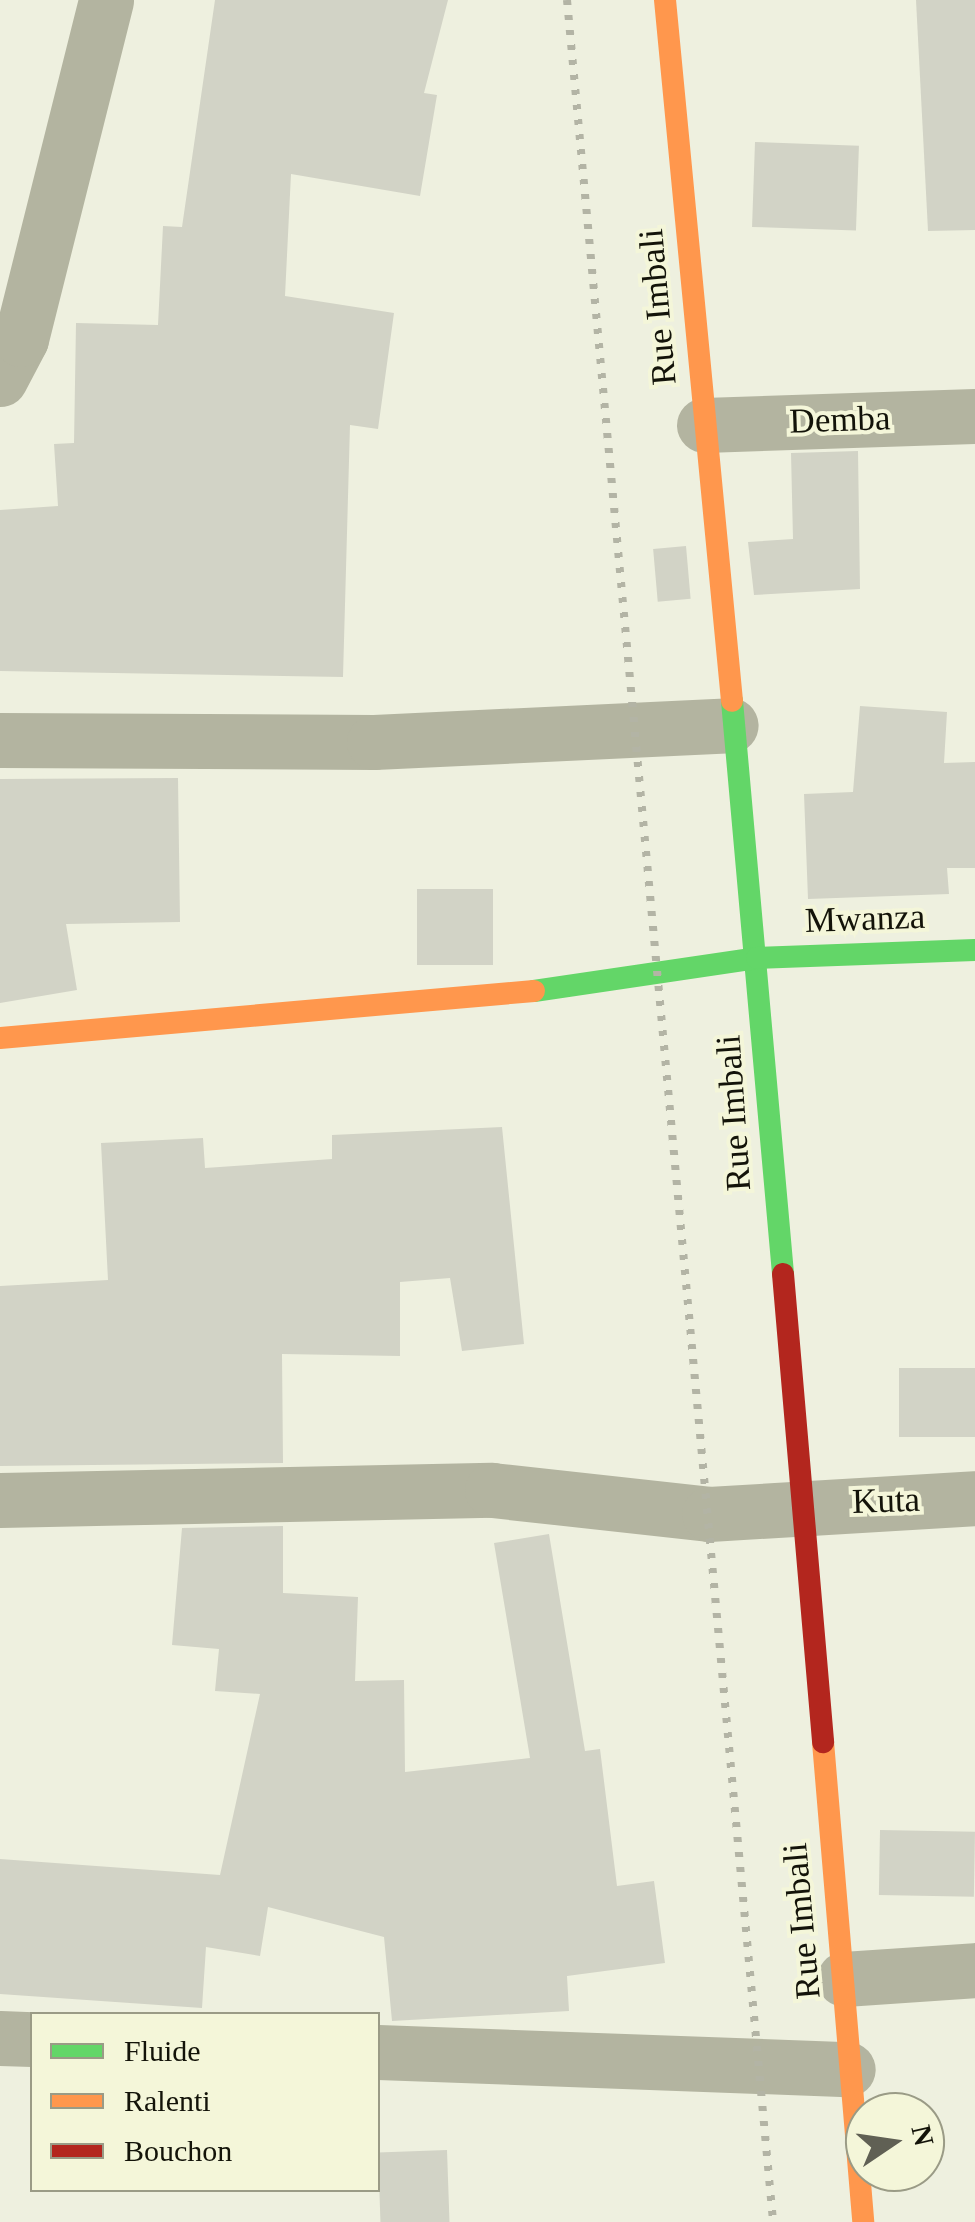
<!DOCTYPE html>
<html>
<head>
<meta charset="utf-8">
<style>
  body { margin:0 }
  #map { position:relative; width:975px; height:2222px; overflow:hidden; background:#eef0df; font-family:Georgia,serif }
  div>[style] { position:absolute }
  .building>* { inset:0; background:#d2d3c6; transform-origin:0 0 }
  .street>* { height:55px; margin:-27.5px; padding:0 27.5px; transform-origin:27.5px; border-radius:27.5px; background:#b3b4a0 }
  .fast>* { height:22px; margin:-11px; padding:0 11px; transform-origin:11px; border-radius:11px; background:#63d668 }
  .slow>* { height:22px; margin:-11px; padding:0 11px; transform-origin:11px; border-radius:11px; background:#ff974d }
  .jam>* { height:22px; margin:-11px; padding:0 11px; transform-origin:11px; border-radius:11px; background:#b3261e }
  .rail>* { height:8px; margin-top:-4px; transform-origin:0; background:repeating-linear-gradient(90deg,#b3b4a5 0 5px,transparent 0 15px) }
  span { translate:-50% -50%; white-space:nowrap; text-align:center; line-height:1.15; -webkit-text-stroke:8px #f4f6d9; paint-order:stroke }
  .street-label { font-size:35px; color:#131309 }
  .legend { position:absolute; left:30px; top:2012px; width:350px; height:180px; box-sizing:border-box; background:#f4f6d9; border:2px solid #9a9b86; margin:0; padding:12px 18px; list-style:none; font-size:30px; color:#131309 }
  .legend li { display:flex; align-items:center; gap:20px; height:50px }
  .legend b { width:50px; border:2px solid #9a9b86 }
  .north { position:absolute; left:845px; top:2092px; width:100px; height:100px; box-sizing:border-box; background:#f4f6d9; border:2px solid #9a9b86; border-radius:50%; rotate:77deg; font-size:28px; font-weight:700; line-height:40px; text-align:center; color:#131309 }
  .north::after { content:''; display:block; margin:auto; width:35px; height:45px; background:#606054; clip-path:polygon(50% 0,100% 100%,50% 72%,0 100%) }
</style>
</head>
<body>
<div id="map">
  <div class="building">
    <div style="clip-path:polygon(215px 0,448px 0,424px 93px,437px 95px,420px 196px,291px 174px,285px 296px,394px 313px,378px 429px,350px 425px,343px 677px,0 671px,0 510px,58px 506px,54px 444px,74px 443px,76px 323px,158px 325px,163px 226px,182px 227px)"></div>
    <div style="clip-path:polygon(916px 0,975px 0,975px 230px,928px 231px)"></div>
    <div style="left:755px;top:142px;width:104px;height:85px;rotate:2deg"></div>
    <div style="clip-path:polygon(858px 451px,860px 589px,754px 595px,748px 542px,793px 539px,791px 453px)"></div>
    <div style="left:686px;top:546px;width:53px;height:33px;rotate:85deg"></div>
    <div style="clip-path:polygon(860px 706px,947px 712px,944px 763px,975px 762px,975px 868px,947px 868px,949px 894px,808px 899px,804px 794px,853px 792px)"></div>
    <div style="clip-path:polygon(178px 778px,180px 922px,66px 924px,77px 990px,0 1003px,0 779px)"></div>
    <div style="left:493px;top:889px;width:76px;height:76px;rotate:90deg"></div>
    <div style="clip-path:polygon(502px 1127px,524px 1344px,462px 1351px,450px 1278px,400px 1282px,400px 1356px,282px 1354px,283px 1463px,0 1466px,0 1286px,108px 1280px,101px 1143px,203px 1138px,205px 1168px,332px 1159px,332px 1135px)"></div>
    <div style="left:975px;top:1368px;width:69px;height:76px;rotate:90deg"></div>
    <div style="clip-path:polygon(283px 1526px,283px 1593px,358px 1597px,355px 1681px,404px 1680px,405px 1772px,530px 1758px,494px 1543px,549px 1534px,585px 1751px,600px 1749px,617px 1886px,654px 1881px,665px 1963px,567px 1976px,569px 2011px,392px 2021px,384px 1937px,268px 1907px,260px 1956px,206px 1947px,202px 2008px,0 1994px,0 1859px,220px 1875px,260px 1694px,215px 1691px,219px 1649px,172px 1645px,182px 1528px)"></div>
    <div style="left:880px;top:1830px;width:95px;height:65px;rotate:1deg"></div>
    <div style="left:447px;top:2150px;width:72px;height:69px;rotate:88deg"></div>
  </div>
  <div class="street">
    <div style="left:0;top:379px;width:45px;rotate:-62.3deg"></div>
    <div style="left:21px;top:339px;width:349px;rotate:-75.9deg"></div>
    <div style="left:704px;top:425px;width:271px;rotate:-1.9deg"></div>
    <div style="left:0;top:740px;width:374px;rotate:0.3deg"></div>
    <div style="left:374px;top:742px;width:357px;rotate:-2.7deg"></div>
    <div style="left:0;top:1500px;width:492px;rotate:-1.2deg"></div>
    <div style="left:492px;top:1490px;width:218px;rotate:6.3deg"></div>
    <div style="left:709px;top:1514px;width:266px;rotate:-3.4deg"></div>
    <div style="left:844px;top:1979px;width:131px;rotate:-3.9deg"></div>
    <div style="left:0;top:2038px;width:32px;rotate:2deg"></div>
    <div style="left:378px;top:2052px;width:470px;rotate:2.1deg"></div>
  </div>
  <div class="fast">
    <div style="left:732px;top:701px;width:575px;rotate:84.91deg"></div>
    <div style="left:534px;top:991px;width:225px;rotate:-8.4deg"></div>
    <div style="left:757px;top:958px;width:218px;rotate:-2.1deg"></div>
  </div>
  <div class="slow">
    <div style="left:665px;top:0;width:704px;rotate:84.54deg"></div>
    <div style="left:0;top:1038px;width:536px;rotate:-5.03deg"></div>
    <div style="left:823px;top:1742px;width:482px;rotate:85.2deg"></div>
  </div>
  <div class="jam">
    <div style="left:783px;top:1274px;width:470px;rotate:85.1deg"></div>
  </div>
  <div class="rail">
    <div style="left:567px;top:0;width:2232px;rotate:84.7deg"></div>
  </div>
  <div class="street-label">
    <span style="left:658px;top:307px;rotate:-95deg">Rue Imbali</span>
    <span style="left:840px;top:420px;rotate:-2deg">Demba</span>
    <span style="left:865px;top:919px;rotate:-2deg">Mwanza</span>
    <span style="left:734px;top:1113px;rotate:-94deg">Rue Imbali</span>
    <span style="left:886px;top:1501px;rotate:-2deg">Kuta</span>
    <span style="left:802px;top:1921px;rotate:-95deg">Rue Imbali</span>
  </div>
  <ul class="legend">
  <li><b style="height:12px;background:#63d668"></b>Fluide</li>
  <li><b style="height:12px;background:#ff974d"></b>Ralenti</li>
  <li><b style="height:12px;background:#b3261e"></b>Bouchon</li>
  </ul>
  <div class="north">N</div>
</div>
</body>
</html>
